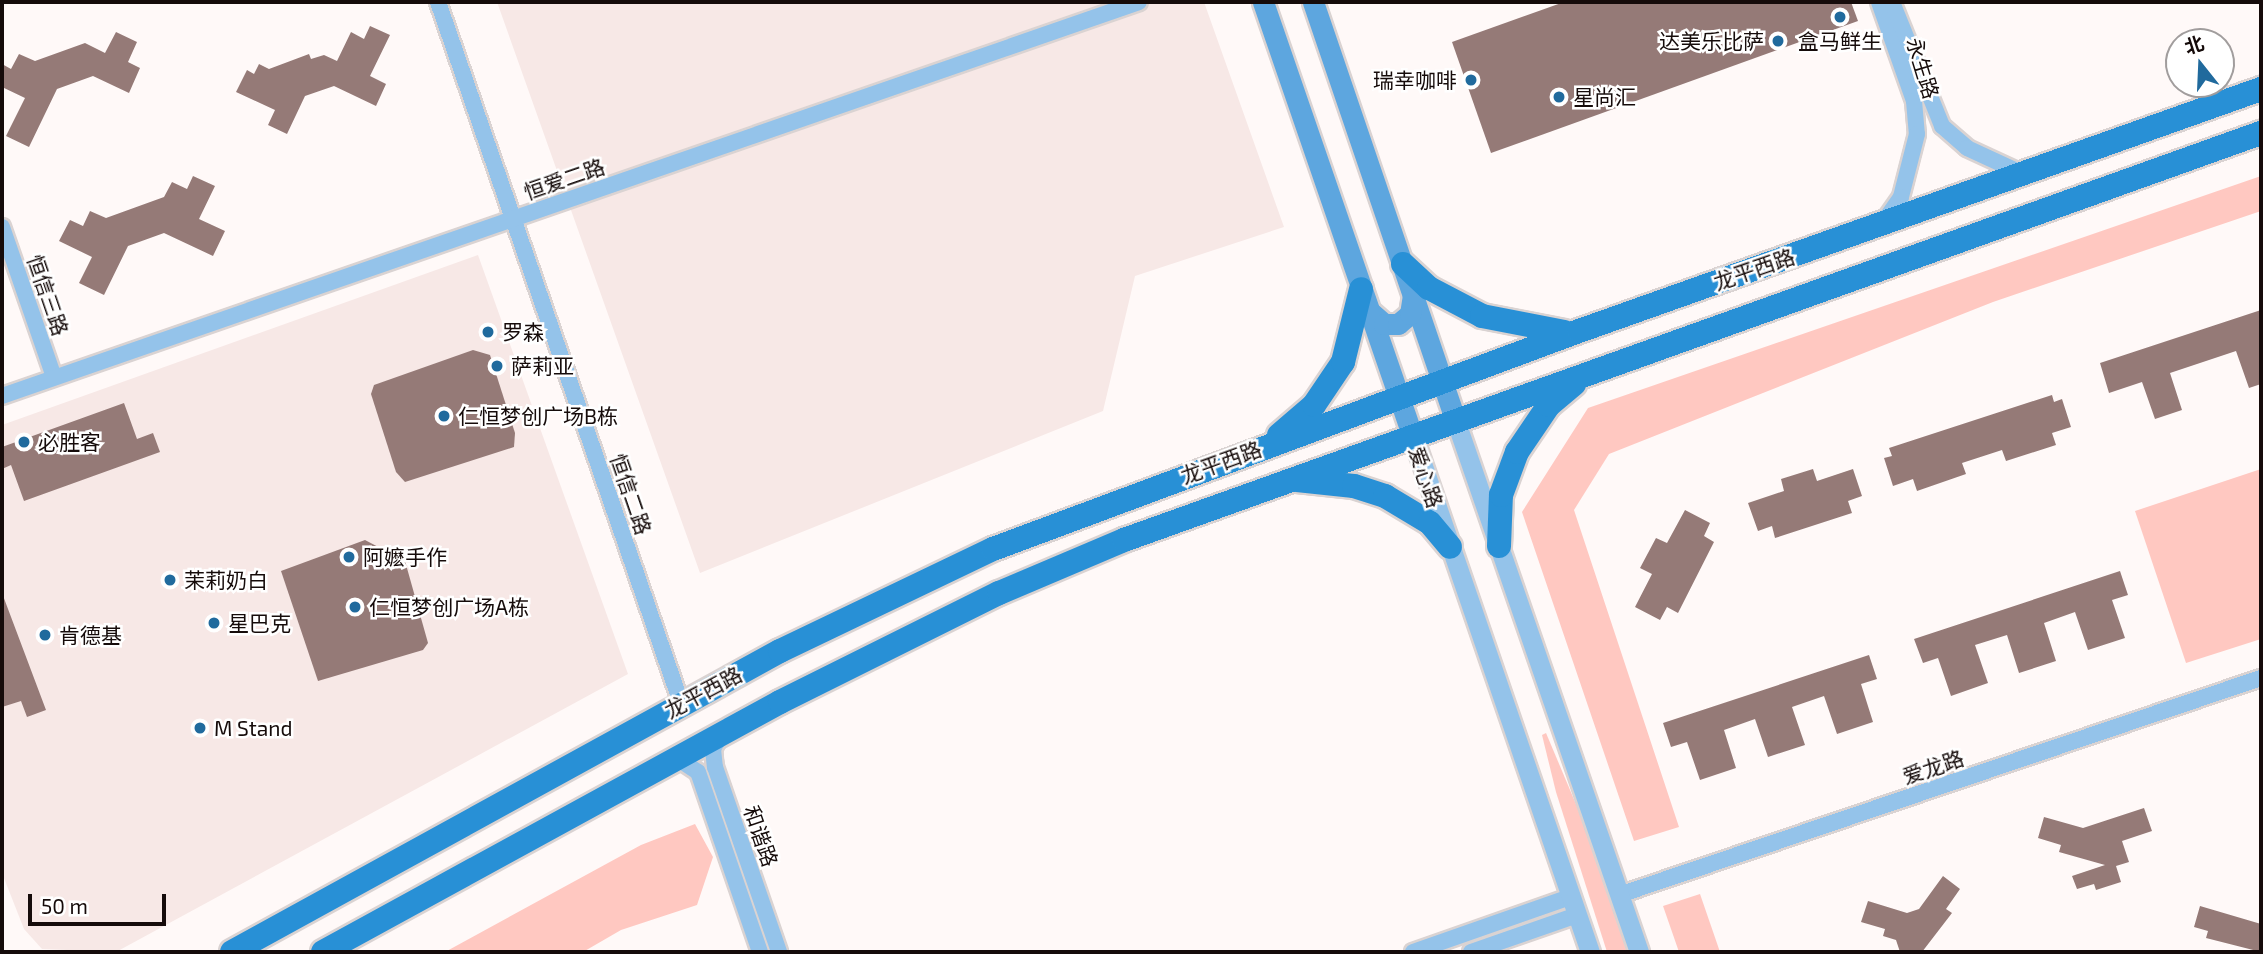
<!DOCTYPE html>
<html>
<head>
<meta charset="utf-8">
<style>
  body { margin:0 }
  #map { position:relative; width:2263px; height:954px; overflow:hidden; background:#fff9f8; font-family:"Exo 2","Noto Sans SC",sans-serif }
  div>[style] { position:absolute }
  .built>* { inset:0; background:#f7e8e6 }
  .green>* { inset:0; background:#ffc8c1 }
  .building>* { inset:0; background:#957a77 }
  .roads { filter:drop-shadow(2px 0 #dad3d2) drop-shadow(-2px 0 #dad3d2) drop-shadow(0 2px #dad3d2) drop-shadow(0 -2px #dad3d2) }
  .minor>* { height:16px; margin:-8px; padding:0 8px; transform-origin:8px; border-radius:8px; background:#94c3ea }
  .tertiary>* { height:19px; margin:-9.5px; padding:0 9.5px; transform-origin:9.5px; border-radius:9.5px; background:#94c3ea }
  .secondary>* { height:21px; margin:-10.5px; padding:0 10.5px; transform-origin:10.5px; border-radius:10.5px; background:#5da6df }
  .primary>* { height:24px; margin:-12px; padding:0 12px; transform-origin:12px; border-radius:12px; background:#2890d6 }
  .dots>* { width:19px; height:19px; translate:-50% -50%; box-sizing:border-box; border:4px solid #fff; border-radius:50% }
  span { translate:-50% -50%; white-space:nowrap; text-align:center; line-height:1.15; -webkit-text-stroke:5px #fff; paint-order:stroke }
  .poi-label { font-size:21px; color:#150b0a }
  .right { translate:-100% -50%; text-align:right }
  .left { translate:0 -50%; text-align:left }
  .street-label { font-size:21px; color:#150b0a }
  .frame { position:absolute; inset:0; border:4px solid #150b0a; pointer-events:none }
  .north { position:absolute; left:2165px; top:28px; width:70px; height:70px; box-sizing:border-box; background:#fff; border:2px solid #a19d9d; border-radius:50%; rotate:342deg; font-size:19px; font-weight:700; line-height:28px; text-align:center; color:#150b0a }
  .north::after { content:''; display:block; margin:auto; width:24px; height:32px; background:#206a9d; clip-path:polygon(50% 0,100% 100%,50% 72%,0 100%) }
  .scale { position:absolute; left:28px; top:894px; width:138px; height:32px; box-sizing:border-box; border:4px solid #150b0a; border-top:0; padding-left:9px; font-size:21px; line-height:24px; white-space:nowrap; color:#150b0a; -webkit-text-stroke:5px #fff; paint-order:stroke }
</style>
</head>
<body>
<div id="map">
  <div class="built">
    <div style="clip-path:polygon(497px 2px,1204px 2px,1284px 227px,1135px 276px,1103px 411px,700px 573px)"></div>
    <div style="clip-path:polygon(478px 255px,628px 674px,116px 952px,42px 949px,24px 929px,2px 873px,2px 425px)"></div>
  </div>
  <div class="green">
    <div style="clip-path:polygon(2261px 176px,2261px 211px,1993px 302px,1609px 454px,1574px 510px,1679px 827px,1634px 841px,1522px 512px,1588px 408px)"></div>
    <div style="clip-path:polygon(2261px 469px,2261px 639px,2186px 663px,2135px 511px)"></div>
    <div style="clip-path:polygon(1546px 733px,1592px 842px,1630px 952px,1607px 952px,1556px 792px,1542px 735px)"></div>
    <div style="clip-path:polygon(695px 824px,713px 857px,697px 905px,621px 930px,583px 952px,445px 952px,641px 845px)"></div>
    <div style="clip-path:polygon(1700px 894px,1720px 952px,1679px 952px,1663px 906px)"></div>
  </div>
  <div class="building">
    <div style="clip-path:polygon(1564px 2px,1851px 2px,1858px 21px,1491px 153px,1452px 42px)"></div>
    <div style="clip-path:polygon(370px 26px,390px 35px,370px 76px,386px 84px,376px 106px,334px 86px,305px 96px,287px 134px,268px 125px,275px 110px,236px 92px,247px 70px,254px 74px,259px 64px,269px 69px,309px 54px,311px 59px,324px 55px,337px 61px,351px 32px,364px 39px)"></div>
    <div style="clip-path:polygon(116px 32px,137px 42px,128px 62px,140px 68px,129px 93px,93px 76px,57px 89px,29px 147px,6px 136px,25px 98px,2px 87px,2px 64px,11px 69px,19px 54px,35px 61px,85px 43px,105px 53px)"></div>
    <div style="clip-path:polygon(193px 176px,215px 186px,199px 219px,225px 231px,213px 256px,164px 233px,128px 246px,104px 295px,79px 283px,92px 257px,59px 241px,70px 220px,83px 226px,90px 211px,106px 218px,164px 197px,172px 182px,187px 189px)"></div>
    <div style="clip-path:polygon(2261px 310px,2261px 384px,2249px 388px,2236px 351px,2170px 373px,2182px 410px,2155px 419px,2142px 382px,2109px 393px,2100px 363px)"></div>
    <div style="clip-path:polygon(473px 350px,490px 355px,515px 433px,514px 447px,405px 482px,396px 472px,371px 394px,374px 385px)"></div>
    <div style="clip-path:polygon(2052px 395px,2054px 402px,2062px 399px,2071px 427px,2052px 433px,2056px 445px,2006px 461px,2002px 450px,1962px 463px,1966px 474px,1917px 491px,1913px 479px,1893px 486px,1884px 458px,1892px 456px,1889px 448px)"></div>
    <div style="clip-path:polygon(124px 403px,137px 439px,153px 433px,160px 452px,24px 501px,11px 465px,2px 469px,2px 447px)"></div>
    <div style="clip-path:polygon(1813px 469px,1817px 481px,1853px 469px,1862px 496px,1848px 501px,1852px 513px,1775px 538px,1772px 526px,1758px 531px,1748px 503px,1784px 491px,1781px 479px)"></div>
    <div style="clip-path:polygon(1685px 510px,1710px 523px,1704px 536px,1714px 542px,1678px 613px,1667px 607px,1660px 620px,1635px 607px,1652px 574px,1640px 568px,1656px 538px,1667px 543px)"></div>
    <div style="clip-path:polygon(365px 540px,405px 561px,428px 643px,423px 650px,318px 681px,281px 571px)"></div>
    <div style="clip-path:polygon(2120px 571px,2128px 595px,2112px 600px,2125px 638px,2088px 650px,2075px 612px,2044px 623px,2056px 661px,2019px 673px,2007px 635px,1975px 645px,1988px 683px,1951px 696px,1938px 658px,1923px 663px,1914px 639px)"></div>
    <div style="clip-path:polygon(2px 593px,46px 710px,27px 717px,21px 701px,2px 707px)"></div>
    <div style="clip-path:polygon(1869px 655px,1877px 679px,1861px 684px,1873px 722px,1837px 734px,1824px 696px,1792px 707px,1805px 745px,1768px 757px,1755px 719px,1724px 730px,1736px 768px,1700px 780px,1687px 742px,1671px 747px,1663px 723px)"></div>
    <div style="clip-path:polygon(2144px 808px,2152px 831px,2122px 841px,2129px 862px,2116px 866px,2121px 882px,2096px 890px,2094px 884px,2077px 889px,2072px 876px,2105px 865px,2059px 852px,2061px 845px,2038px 838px,2044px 817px,2083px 828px)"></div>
    <div style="clip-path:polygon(1943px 876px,1960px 889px,1946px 909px,1952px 913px,1922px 952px,1900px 952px,1896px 940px,1883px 936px,1885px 929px,1861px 922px,1868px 901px,1907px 913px,1919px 909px)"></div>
    <div style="clip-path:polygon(2200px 906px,2261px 924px,2261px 952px,2206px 938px,2208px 931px,2194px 927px)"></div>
  </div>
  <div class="roads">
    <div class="minor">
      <div style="left:438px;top:2px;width:742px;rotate:70.88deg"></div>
      <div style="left:1879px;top:2px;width:105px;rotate:70.5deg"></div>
      <div style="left:1914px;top:101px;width:33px;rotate:85deg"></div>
      <div style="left:1917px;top:134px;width:65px;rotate:104.3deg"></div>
      <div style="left:1901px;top:197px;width:32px;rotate:125deg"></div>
      <div style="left:1892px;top:2px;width:134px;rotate:68deg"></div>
      <div style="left:1942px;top:126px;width:33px;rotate:41deg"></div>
      <div style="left:1967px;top:148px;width:62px;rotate:24.9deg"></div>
      <div style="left:2px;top:227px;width:159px;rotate:70.9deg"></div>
      <div style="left:2px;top:396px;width:1203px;rotate:-19.11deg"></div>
      <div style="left:721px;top:734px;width:17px;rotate:118deg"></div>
      <div style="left:713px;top:749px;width:18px;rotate:84deg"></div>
      <div style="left:715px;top:767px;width:196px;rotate:70.9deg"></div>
      <div style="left:677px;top:758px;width:25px;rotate:34deg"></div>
      <div style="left:698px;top:772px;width:190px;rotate:71deg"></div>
      <div style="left:1619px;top:895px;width:678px;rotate:-18.68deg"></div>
      <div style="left:1413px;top:952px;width:166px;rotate:-19.3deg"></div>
      <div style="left:1471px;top:952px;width:112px;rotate:-19.2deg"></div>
    </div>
    <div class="tertiary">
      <div style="left:1455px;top:419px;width:564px;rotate:70.95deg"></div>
      <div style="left:1412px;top:434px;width:548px;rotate:71.04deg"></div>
    </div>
    <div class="secondary">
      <div style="left:1263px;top:2px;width:457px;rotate:71deg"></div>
      <div style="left:1313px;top:2px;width:441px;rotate:71.2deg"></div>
      <div style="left:1368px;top:310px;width:21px;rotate:41deg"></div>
      <div style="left:1384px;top:324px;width:14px"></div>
      <div style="left:1398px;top:324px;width:16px;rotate:-40deg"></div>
      <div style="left:1410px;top:314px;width:19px;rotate:-81deg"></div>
    </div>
    <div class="primary">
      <div style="left:1403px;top:264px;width:35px;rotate:43deg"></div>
      <div style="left:1429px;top:288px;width:60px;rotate:27.8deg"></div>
      <div style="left:1482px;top:316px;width:84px;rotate:11deg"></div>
      <div style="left:1279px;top:435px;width:46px;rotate:-40.6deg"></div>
      <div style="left:1314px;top:405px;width:52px;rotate:-56deg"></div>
      <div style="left:1343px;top:362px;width:75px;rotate:-76.1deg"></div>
      <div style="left:1297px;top:480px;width:57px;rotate:6deg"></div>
      <div style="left:1354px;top:486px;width:33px;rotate:18deg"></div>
      <div style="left:1385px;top:496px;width:52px;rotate:31deg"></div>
      <div style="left:1430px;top:523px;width:31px;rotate:50deg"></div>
      <div style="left:1499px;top:546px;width:51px;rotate:-87.8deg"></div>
      <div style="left:1501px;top:495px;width:46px;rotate:-69.6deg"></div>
      <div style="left:1517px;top:452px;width:57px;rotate:-55.8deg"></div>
      <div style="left:1549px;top:405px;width:33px;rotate:-40deg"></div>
      <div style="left:232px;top:952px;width:625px;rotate:-28.78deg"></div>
      <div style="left:780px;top:651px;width:236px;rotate:-25.6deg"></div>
      <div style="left:993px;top:549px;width:625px;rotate:-20.41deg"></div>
      <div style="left:1579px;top:331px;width:724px;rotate:-19.54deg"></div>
      <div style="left:323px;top:952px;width:521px;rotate:-28.68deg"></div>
      <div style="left:780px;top:702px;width:245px;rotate:-26.5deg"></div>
      <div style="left:999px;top:593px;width:136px;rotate:-23deg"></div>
      <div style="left:1124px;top:540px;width:1208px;rotate:-19.7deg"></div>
    </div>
  </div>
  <div class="dots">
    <div style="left:1840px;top:17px;background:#206a9d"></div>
    <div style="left:1778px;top:41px;background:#206a9d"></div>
    <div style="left:1471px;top:80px;background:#206a9d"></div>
    <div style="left:1559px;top:97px;background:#206a9d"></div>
    <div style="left:488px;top:332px;background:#206a9d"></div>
    <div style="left:497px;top:366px;background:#206a9d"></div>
    <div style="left:444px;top:416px;background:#206a9d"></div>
    <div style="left:24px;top:442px;background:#206a9d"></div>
    <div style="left:349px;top:557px;background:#206a9d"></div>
    <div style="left:170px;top:580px;background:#206a9d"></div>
    <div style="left:355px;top:607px;background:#206a9d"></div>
    <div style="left:214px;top:623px;background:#206a9d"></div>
    <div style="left:45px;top:635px;background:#206a9d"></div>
    <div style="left:200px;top:728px;background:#206a9d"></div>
  </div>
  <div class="poi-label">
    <span class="right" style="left:1764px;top:41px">达美乐比萨</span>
    <span style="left:1840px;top:41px">盒马鲜生</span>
    <span class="right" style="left:1457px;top:80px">瑞幸咖啡</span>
    <span class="left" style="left:1573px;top:97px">星尚汇</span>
    <span class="left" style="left:502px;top:332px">罗森</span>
    <span class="left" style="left:511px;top:366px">萨莉亚</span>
    <span class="left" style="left:458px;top:416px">仁恒梦创广场B栋</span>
    <span class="left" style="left:38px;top:442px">必胜客</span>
    <span class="left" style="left:363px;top:557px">阿嬷手作</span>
    <span class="left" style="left:184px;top:580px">茉莉奶白</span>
    <span class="left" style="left:369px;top:607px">仁恒梦创广场A栋</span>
    <span class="left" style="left:228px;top:623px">星巴克</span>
    <span class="left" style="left:59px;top:635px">肯德基</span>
    <span class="left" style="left:214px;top:728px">M Stand</span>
  </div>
  <div class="street-label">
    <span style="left:1923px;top:68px;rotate:73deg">永生路</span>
    <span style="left:564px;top:179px;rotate:-19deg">恒爱二路</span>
    <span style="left:1754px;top:269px;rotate:-19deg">龙平西路</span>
    <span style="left:48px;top:295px;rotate:71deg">恒信三路</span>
    <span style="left:1221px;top:462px;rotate:-20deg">龙平西路</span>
    <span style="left:1426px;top:477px;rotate:71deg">爱心路</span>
    <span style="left:631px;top:494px;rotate:71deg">恒信二路</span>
    <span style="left:703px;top:692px;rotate:-28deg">龙平西路</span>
    <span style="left:1933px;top:767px;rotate:-19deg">爱龙路</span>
    <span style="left:761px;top:836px;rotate:71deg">和谐路</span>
  </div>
  <div class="frame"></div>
  <div class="north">北</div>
  <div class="scale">50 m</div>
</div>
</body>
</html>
